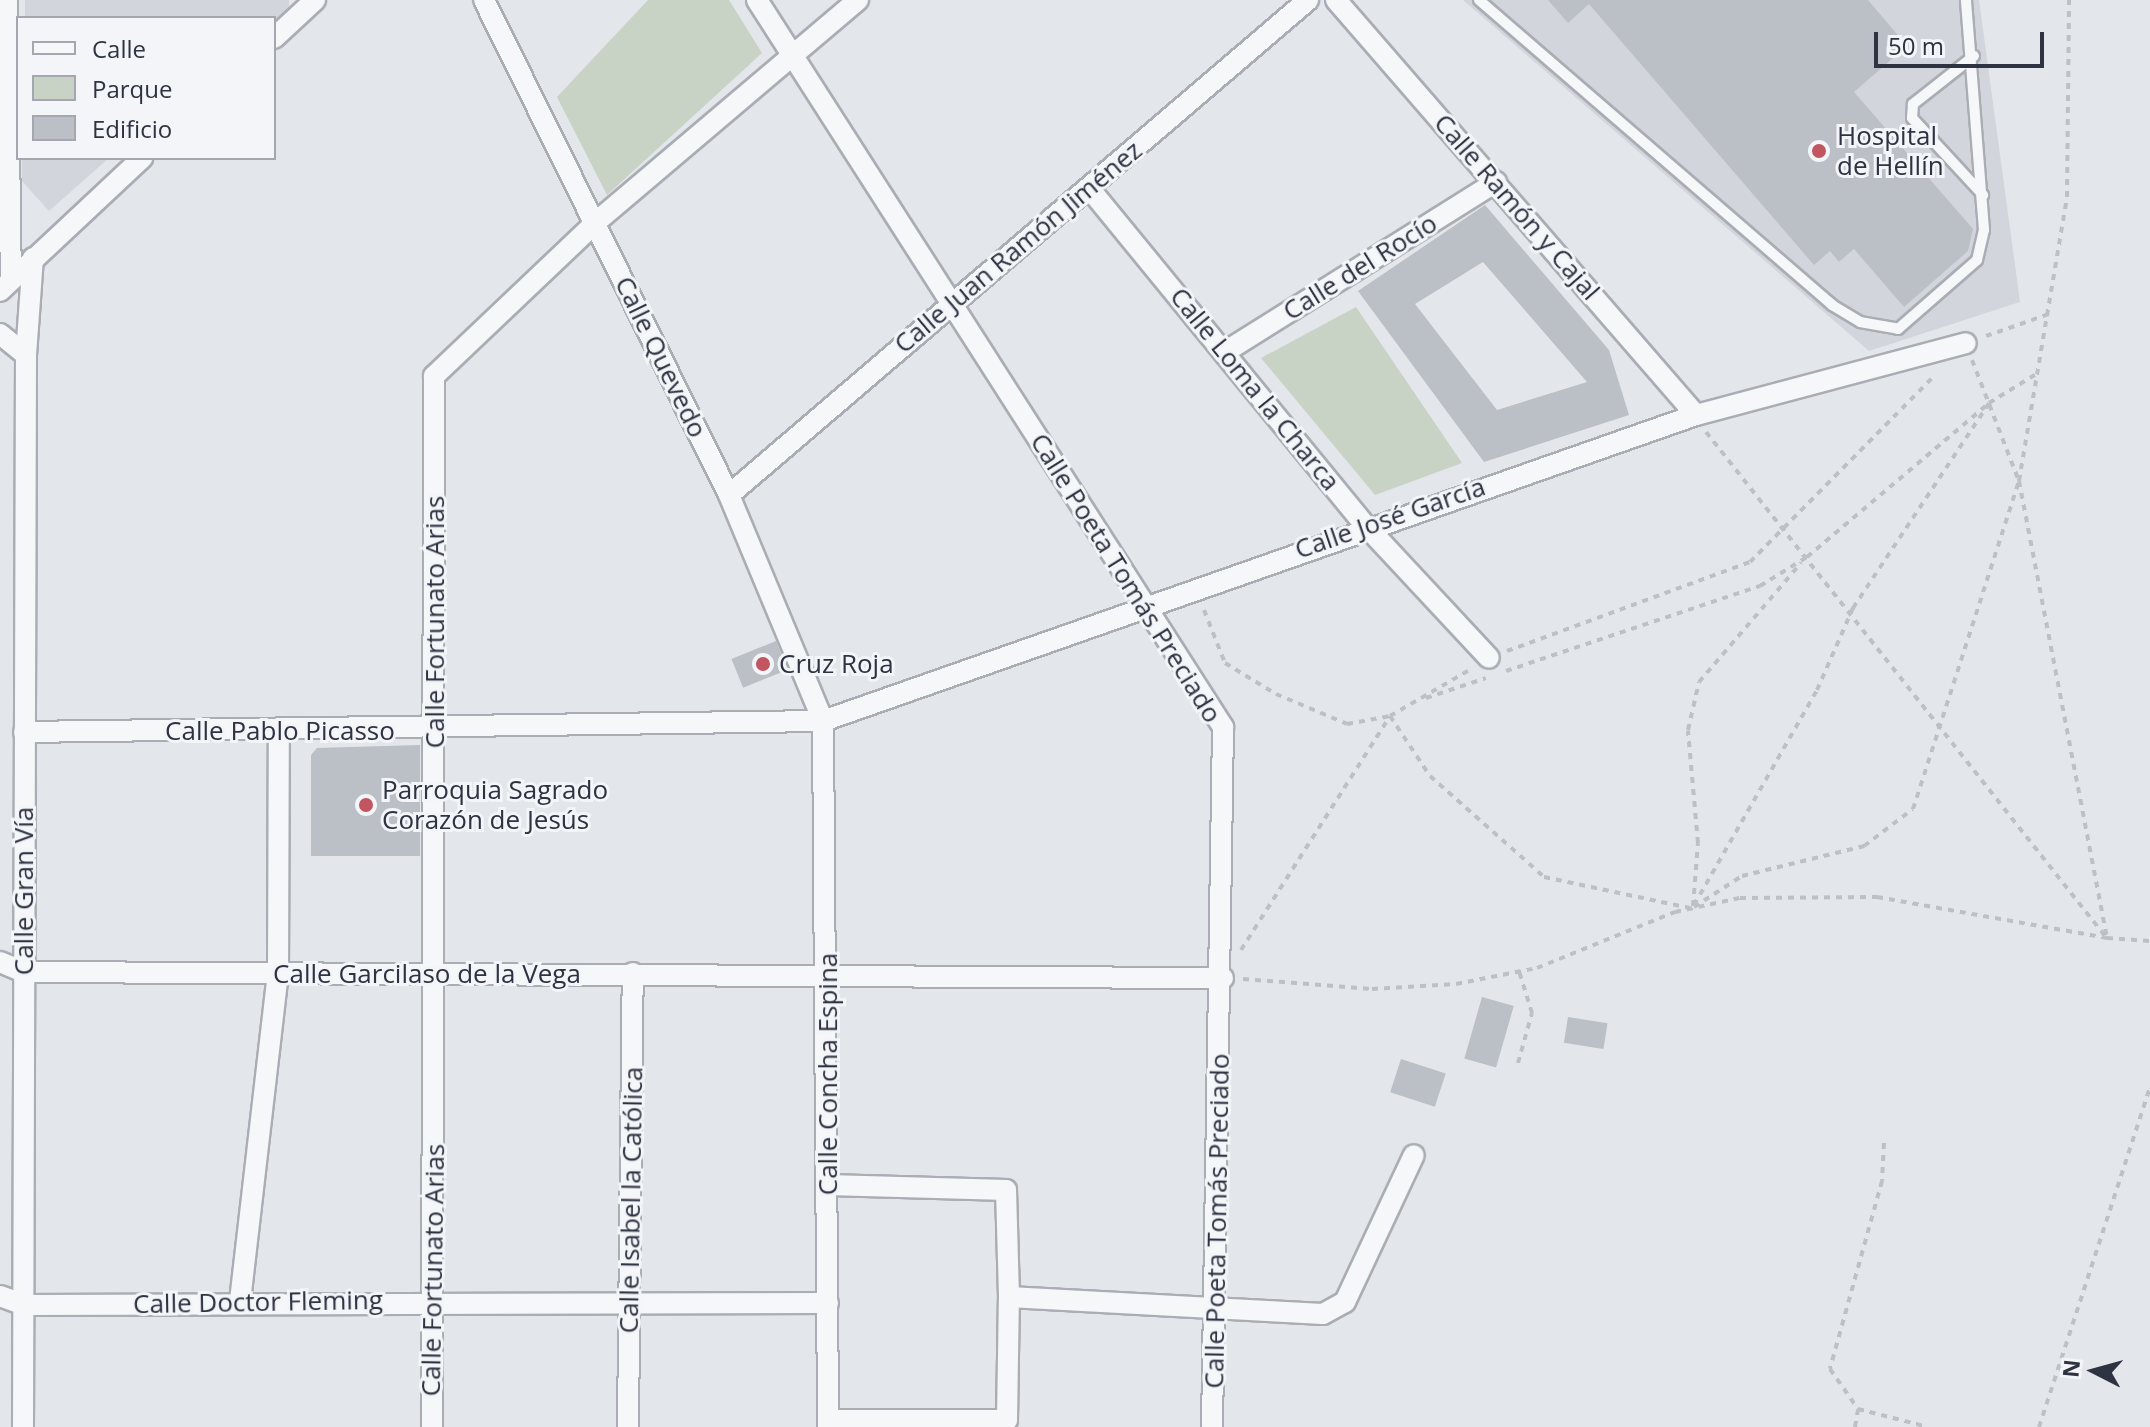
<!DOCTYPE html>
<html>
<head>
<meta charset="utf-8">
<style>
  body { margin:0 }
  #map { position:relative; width:2150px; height:1427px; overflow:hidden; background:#e3e6ea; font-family:"Open Sans",sans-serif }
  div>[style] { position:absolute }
  .built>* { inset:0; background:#d2d5dc; transform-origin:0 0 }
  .green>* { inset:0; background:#c8d3c5 }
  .building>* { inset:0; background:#bbbfc6; transform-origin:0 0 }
  .path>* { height:4px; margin-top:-2px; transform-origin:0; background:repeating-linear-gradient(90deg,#bec0c5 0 6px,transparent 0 12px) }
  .roads { filter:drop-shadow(2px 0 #a9adb4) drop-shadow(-2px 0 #a9adb4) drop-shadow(0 2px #a9adb4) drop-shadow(0 -2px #a9adb4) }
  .lane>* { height:10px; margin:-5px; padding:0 5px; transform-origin:5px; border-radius:5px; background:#f6f7f9 }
  .street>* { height:20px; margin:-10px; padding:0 10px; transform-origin:10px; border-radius:10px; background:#f6f7f9 }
  .dots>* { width:22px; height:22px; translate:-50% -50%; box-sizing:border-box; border:4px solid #f3f5f8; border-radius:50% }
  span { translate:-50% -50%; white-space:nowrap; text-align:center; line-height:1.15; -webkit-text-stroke:6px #f3f5f8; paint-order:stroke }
  .poi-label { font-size:26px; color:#2d3341 }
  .left { translate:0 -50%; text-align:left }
  .street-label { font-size:26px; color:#2d3341 }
  .legend { position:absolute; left:16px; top:16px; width:260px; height:144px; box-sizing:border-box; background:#f3f5f8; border:2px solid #a4a7af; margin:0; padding:10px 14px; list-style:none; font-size:24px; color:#2d3341 }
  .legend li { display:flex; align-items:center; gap:16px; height:40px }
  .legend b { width:40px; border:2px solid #a4a7af }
  .north { position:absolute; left:2054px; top:1331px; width:80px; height:80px; -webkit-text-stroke:6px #f3f5f8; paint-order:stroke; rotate:276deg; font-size:22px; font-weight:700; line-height:32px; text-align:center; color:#2d3341 }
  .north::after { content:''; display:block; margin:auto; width:28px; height:36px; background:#2d3341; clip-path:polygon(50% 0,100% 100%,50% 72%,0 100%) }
  .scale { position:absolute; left:1874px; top:32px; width:170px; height:36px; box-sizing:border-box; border:4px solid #2d3341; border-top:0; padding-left:10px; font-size:24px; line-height:28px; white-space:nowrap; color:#2d3341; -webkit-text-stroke:6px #f3f5f8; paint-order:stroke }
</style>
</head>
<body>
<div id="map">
  <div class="built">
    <div style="left:25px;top:0;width:264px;height:18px"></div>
    <div style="clip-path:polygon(1463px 0,1979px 0,2020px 302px,1869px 351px)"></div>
    <div style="clip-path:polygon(22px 158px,109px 158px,49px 211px,22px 181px)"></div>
  </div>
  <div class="green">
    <div style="clip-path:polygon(648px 0,729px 0,762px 53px,607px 195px,557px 97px)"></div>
    <div style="clip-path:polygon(1356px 307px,1462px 463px,1375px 495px,1261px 358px)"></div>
  </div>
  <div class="building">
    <div style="clip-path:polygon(1548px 0,1868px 0,1907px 46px,1854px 92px,1973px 229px,1968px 251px,1904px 307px,1854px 249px,1839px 262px,1830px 251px,1814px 265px,1589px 4px,1568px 23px)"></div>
    <div style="clip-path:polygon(evenodd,1485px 205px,1609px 350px,1629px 415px,1484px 462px,1358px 291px,1485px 205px,1483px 262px,1587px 382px,1497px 410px,1415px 304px,1483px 262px)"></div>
    <div style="left:776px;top:641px;width:31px;height:48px;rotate:68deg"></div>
    <div style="clip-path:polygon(420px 745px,420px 856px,311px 856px,311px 755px,317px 748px)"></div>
    <div style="left:1482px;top:997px;width:33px;height:64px;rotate:16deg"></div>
    <div style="left:1568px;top:1017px;width:40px;height:26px;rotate:9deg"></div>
    <div style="left:1401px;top:1059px;width:47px;height:35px;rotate:18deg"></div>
  </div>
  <div class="path">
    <div style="left:1986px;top:336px;width:67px;rotate:-19.2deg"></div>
    <div style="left:1972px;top:360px;width:130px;rotate:68.8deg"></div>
    <div style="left:2019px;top:481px;width:465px;rotate:79.1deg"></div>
    <div style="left:2107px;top:938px;width:43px;rotate:4deg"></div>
    <div style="left:1706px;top:432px;width:643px;rotate:51.63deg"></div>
    <div style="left:1204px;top:610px;width:57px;rotate:68.4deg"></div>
    <div style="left:1225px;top:663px;width:60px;rotate:31.3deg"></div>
    <div style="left:1276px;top:694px;width:77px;rotate:22.9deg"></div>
    <div style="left:1347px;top:724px;width:44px;rotate:-10.5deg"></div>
    <div style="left:1390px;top:716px;width:72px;rotate:56.3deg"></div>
    <div style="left:1430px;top:776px;width:152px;rotate:41.5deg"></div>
    <div style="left:1544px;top:877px;width:149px;rotate:12deg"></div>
    <div style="left:1507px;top:651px;width:259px;rotate:-20.1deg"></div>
    <div style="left:1750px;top:562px;width:264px;rotate:-45.3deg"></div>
    <div style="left:1506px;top:671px;width:268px;rotate:-18.5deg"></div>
    <div style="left:1760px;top:586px;width:55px;rotate:-31.7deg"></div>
    <div style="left:1807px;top:557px;width:238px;rotate:-40.2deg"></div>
    <div style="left:1426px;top:698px;width:63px;rotate:-18.4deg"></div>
    <div style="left:1694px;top:905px;width:248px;rotate:-60.2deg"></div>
    <div style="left:1817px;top:690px;width:90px;rotate:-66.3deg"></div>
    <div style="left:1853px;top:608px;width:246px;rotate:-56.4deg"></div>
    <div style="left:1989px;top:403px;width:57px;rotate:-31.5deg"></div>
    <div style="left:1693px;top:906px;width:63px;rotate:-85.5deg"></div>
    <div style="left:1698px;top:843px;width:113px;rotate:-95.1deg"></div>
    <div style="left:1688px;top:730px;width:49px;rotate:-77.1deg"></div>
    <div style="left:1699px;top:682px;width:157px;rotate:-49.4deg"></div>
    <div style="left:1694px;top:907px;width:57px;rotate:-32.9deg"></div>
    <div style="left:1742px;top:876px;width:126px;rotate:-13.8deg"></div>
    <div style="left:1864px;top:846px;width:61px;rotate:-37.1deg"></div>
    <div style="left:1913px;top:809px;width:345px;rotate:-72.1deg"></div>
    <div style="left:2019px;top:481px;width:288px;rotate:-80.4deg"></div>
    <div style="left:2067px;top:197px;width:197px;rotate:-89.4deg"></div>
    <div style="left:1241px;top:950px;width:277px;rotate:-57.5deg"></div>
    <div style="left:1390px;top:716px;width:94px;rotate:-30.1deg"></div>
    <div style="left:1243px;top:979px;width:129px;rotate:4.4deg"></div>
    <div style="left:1372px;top:989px;width:84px;rotate:-3.4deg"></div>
    <div style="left:1456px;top:984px;width:83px;rotate:-11.2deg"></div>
    <div style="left:1537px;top:968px;width:149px;rotate:-22.1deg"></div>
    <div style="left:1675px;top:912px;width:66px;rotate:-12.2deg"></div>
    <div style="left:1740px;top:898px;width:137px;rotate:-0.4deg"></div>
    <div style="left:1877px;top:897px;width:234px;rotate:10.1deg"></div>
    <div style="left:1518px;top:1063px;width:52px;rotate:-74.4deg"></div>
    <div style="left:1532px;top:1013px;width:44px;rotate:-107.2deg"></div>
    <div style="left:1884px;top:1143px;width:38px;rotate:93deg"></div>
    <div style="left:1882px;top:1181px;width:195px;rotate:105.5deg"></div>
    <div style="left:1830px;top:1369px;width:49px;rotate:55deg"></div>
    <div style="left:1858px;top:1409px;width:72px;rotate:14.4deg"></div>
    <div style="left:1855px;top:1427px;width:17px;rotate:-80deg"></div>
    <div style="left:2039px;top:1427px;width:358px;rotate:-71.9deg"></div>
  </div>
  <div class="roads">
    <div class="lane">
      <div style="left:1479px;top:0;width:467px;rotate:40.8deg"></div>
      <div style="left:1832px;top:305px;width:33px;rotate:31deg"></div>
      <div style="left:1860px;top:322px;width:39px;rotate:10deg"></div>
      <div style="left:1898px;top:329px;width:105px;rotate:-41.1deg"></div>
      <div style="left:1977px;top:260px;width:31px;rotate:-77deg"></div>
      <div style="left:1984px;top:230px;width:231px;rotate:-94.5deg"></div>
      <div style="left:1974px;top:56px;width:78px;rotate:141.8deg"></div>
      <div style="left:1913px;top:104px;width:14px;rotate:94deg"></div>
      <div style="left:1912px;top:118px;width:105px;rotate:47.3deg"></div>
    </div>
    <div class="street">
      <div style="left:7px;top:0;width:279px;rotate:89.2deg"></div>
      <div style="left:484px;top:0;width:552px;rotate:63.67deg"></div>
      <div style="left:729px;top:495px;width:245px;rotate:67.4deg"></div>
      <div style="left:823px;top:721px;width:706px;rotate:89.59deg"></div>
      <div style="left:757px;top:0;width:864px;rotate:57.34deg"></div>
      <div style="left:1223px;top:727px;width:700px;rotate:90.9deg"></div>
      <div style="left:1336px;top:0;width:549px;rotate:49.06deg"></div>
      <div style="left:274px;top:38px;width:56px;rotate:-42.8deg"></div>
      <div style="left:1089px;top:188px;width:437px;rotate:50.7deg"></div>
      <div style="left:1366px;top:526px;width:180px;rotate:47deg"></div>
      <div style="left:0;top:291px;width:195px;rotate:-43.1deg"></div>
      <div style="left:0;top:334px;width:33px;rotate:39deg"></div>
      <div style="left:1225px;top:352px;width:320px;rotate:-32.1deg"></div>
      <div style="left:729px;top:495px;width:762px;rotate:-40.53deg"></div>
      <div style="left:24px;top:732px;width:799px;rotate:-0.79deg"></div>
      <div style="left:823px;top:721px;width:925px;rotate:-19.32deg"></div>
      <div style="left:1696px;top:415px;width:279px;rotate:-14.9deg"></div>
      <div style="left:0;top:962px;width:26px;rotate:23deg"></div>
      <div style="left:24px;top:972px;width:1199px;rotate:0.29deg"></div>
      <div style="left:0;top:1296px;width:27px;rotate:20deg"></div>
      <div style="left:25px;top:1305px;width:803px;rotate:-0.14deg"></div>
      <div style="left:1009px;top:1297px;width:314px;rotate:3.1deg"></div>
      <div style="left:1323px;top:1314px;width:25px;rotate:-29deg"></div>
      <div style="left:1345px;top:1302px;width:162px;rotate:-64.9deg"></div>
      <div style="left:240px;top:1301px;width:329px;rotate:-83.4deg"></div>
      <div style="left:278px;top:974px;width:243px;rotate:-89.8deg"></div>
      <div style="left:828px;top:1420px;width:179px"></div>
      <div style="left:1007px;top:1420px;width:123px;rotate:-89.1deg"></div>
      <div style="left:1009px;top:1297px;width:107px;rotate:-91.6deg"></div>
      <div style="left:1006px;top:1190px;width:177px;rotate:-178.4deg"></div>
      <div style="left:23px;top:1427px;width:1072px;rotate:-89.84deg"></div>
      <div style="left:26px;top:355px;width:97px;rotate:-85.9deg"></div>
      <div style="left:432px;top:1427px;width:1051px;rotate:-89.89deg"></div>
      <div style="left:434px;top:376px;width:222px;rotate:-43.5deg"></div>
      <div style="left:595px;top:223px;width:345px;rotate:-40.3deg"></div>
      <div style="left:628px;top:1427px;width:454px;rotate:-89.4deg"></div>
    </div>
  </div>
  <div class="dots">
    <div style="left:1819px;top:151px;background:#c25660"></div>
    <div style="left:763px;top:664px;background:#c25660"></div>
    <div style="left:366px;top:805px;background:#c25660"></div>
  </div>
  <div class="poi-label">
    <span class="left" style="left:1837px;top:151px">Hospital<br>de Hellín</span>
    <span class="left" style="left:779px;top:664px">Cruz Roja</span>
    <span class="left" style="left:382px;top:805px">Parroquia Sagrado<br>Corazón de Jesús</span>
  </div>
  <div class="street-label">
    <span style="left:1517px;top:207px;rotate:49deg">Calle Ramón y Cajal</span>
    <span style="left:1018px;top:247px;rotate:-40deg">Calle Juan Ramón Jiménez</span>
    <span style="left:1360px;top:267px;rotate:-32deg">Calle del Rocío</span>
    <span style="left:661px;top:357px;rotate:64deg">Calle Quevedo</span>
    <span style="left:1255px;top:389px;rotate:51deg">Calle Loma la Charca</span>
    <span style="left:1390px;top:518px;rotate:-19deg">Calle José García</span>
    <span style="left:1126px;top:578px;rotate:58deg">Calle Poeta Tomás Preciado</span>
    <span style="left:435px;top:622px;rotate:-90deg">Calle Fortunato Arias</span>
    <span style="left:280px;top:731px">Calle Pablo Picasso</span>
    <span style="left:24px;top:891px;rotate:-90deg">Calle Gran Vía</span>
    <span style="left:427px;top:974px">Calle Garcilaso de la Vega</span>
    <span style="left:828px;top:1074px;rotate:-90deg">Calle Concha Espina</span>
    <span style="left:631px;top:1200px;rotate:-89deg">Calle Isabel la Católica</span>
    <span style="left:1217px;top:1221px;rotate:-89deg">Calle Poeta Tomás Preciado</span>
    <span style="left:433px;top:1270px;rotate:-89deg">Calle Fortunato Arias</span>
    <span style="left:258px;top:1302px;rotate:-1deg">Calle Doctor Fleming</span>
  </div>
  <ul class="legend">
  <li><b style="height:10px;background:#f6f7f9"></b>Calle</li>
  <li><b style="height:22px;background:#c8d3c5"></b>Parque</li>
  <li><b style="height:22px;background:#bbbfc6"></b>Edificio</li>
  </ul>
  <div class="north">N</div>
  <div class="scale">50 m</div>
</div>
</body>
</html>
